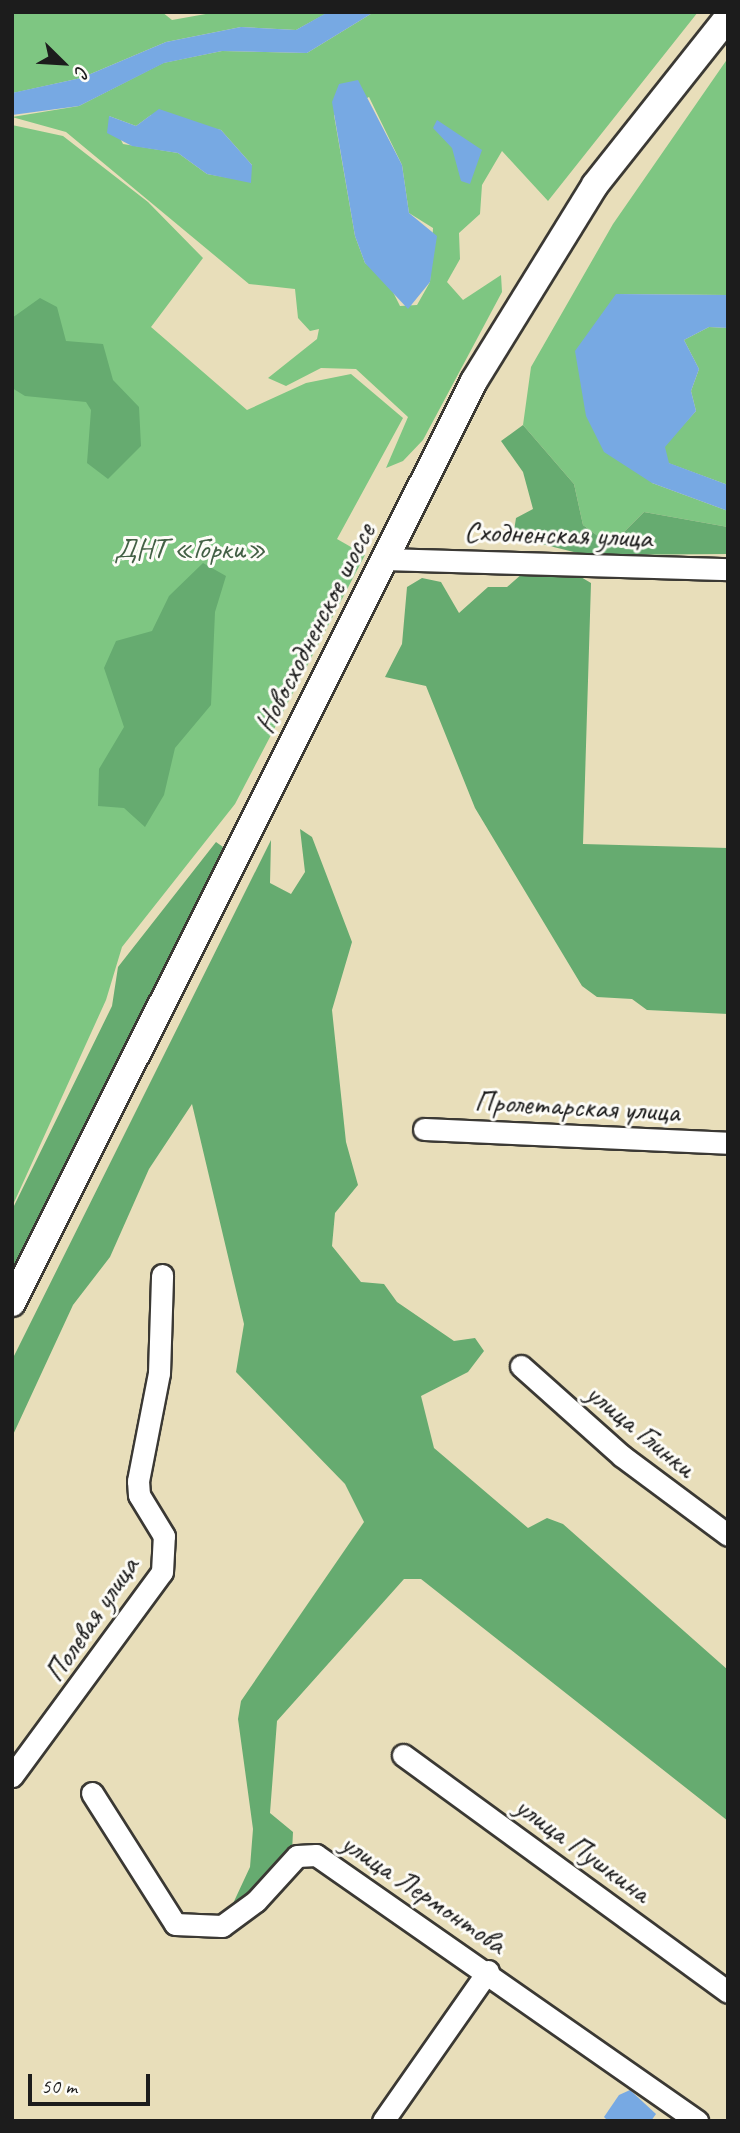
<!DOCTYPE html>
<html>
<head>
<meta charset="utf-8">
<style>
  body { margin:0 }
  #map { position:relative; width:740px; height:2133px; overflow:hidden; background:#e8deba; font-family:Caveat,sans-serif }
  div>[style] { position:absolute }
  .green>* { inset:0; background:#7ec682 }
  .forest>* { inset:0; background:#66ab70 }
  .water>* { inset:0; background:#77a9e3 }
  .roads { filter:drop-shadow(2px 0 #3b3934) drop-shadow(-2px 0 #3b3934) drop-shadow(0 2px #3b3934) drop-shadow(0 -2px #3b3934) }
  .minor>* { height:21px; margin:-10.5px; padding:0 10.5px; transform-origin:10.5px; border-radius:10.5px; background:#fff }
  .major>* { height:26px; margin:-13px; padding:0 13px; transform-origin:13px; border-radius:13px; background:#fff }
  span { translate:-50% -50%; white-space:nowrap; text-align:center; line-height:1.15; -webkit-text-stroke:6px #fdfcf7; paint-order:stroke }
  .street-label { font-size:30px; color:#1c1c1c }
  .park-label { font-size:30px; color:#436045 }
  .frame { position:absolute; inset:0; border:14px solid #1c1c1c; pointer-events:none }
  .north { position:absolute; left:28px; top:28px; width:70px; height:70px; -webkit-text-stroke:5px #fdfcf7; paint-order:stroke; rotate:114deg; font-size:19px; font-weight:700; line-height:28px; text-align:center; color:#1c1c1c }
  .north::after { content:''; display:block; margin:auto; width:24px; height:32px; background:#1c1c1c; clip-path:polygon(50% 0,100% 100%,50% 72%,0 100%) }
  .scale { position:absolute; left:28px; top:2074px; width:122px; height:32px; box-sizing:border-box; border:4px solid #1c1c1c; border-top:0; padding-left:9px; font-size:21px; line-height:24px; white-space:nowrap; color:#1c1c1c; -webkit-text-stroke:5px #fdfcf7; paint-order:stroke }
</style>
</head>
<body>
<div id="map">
  <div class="green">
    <div style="clip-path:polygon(12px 12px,162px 12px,172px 20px,217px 12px,327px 13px,296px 30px,241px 27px,166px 42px,81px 78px,13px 93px)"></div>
    <div style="clip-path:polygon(evenodd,374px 12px,698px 12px,548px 201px,502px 151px,482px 185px,480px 214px,459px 233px,460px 259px,447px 282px,463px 300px,501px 275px,502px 292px,423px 440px,403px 461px,386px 468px,408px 417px,356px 369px,321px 368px,286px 386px,268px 378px,317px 339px,319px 329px,310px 331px,298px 318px,295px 289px,249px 284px,66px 132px,12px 117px,79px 106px,163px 63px,222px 51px,307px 53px,374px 12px,369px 97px,402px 165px,409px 213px,433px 228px,430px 282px,417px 305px,400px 306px,387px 280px,365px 263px,355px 236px,334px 115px,369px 97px,374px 12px,151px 115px,221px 130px,252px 165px,241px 180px,207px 174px,178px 153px,123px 144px,109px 116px,136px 126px,151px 115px)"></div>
    <div style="clip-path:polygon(728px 58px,728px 295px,617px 294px,652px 483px,728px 511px,728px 527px,644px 512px,618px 538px,602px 539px,583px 525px,574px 484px,523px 425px,531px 367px,613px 224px)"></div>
    <div style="clip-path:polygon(12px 125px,63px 136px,148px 202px,203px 258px,151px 327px,247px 410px,306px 383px,351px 374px,403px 418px,337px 539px,365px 555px,235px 804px,122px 947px,106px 1000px,12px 1207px)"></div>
    <div style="clip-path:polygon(709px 327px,728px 328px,728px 485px,668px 463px,664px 446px,696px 411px,691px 391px,699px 369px,684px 340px)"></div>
  </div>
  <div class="forest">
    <div style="clip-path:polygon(40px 298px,57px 307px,66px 341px,103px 344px,113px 380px,139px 407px,141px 446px,108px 479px,87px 463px,91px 410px,86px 402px,25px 396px,12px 388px,12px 318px)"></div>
    <div style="clip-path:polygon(523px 425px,574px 484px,583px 525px,602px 539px,618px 538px,644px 512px,728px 527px,728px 554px,586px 555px,513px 537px,516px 518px,533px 509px,523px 472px,501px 441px)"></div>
    <div style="clip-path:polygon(203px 563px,226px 576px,215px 612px,211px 705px,175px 748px,164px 795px,145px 827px,124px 808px,98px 806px,99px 769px,124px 727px,104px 668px,116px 641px,152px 631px,169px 596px)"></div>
    <div style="clip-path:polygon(523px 573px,574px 573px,591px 583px,583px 844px,728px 848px,728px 1014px,647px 1010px,632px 999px,597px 997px,582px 986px,475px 808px,426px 686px,385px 677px,402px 644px,407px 587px,422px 578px,441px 582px,459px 613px,488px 587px,507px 587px)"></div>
    <div style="clip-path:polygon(300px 829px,312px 837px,352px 942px,332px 1010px,346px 1142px,358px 1185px,335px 1213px,332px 1246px,361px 1282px,384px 1284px,397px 1302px,454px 1341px,475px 1338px,484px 1351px,468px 1372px,421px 1396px,434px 1448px,528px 1528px,547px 1518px,563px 1524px,728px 1670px,728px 1821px,421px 1579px,404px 1579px,277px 1721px,270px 1813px,293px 1832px,292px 1852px,230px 1910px,250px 1867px,253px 1829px,238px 1719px,241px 1701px,364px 1522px,345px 1484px,236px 1372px,244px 1324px,192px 1104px,149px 1169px,110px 1257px,73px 1305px,12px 1437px,12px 1360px,271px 840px,270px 883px,291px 894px,305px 872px)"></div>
    <div style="clip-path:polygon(216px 842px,223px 847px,217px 864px,12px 1270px,12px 1210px,112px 1006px,118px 967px)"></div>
  </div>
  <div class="water">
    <div style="clip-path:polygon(328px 12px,374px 12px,307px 53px,222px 51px,164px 63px,79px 106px,12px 115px,12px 93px,81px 78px,166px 42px,241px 27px,296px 30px)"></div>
    <div style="clip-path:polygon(358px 80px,402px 165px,409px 213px,437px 236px,430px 282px,408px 309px,365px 263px,355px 236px,332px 102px,339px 84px)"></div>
    <div style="clip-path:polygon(159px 109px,221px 130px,252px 165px,251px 183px,207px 174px,178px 153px,132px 146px,107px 133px,109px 116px,136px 126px)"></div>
    <div style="clip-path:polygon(437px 120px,482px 150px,470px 184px,461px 181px,452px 148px,433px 128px)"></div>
    <div style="clip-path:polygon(616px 294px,728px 295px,728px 328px,709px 327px,684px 340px,699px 369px,691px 391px,696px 411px,665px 447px,669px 463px,728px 485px,728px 511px,652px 483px,604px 452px,586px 416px,575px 351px)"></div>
    <div style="clip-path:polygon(630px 2090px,656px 2114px,651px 2121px,608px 2121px,604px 2117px,619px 2095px)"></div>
  </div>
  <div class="roads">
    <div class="minor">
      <div style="left:386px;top:559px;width:342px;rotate:1.7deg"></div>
      <div style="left:424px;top:1129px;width:304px;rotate:2.6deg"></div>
      <div style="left:521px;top:1366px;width:135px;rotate:41.7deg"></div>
      <div style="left:622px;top:1456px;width:132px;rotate:36.7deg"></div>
      <div style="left:403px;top:1755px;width:402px;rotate:36.1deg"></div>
      <div style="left:12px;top:1776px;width:253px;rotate:-53.7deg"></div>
      <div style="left:162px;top:1572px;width:36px;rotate:-87deg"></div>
      <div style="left:164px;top:1536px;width:48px;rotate:-121.4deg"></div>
      <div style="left:139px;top:1495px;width:14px;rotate:-94deg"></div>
      <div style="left:138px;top:1481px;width:110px;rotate:-79deg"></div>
      <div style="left:159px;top:1373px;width:98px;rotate:-88.2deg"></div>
      <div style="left:92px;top:1793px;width:155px;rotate:57.6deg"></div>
      <div style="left:175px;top:1924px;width:47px;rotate:2.4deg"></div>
      <div style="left:222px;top:1926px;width:42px;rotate:-36.3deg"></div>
      <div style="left:256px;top:1901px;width:61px;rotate:-47.7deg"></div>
      <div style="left:297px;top:1856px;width:19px;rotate:-3deg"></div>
      <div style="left:316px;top:1855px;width:465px;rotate:34.9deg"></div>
      <div style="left:383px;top:2121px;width:183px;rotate:-55deg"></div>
    </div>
    <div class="major">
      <div style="left:12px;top:1303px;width:1031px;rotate:-63.39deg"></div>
      <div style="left:474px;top:381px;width:230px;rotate:-58.3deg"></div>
      <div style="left:595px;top:185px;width:214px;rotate:-51.6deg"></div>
    </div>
  </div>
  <div class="street-label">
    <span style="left:558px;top:534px;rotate:2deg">Сходненская улица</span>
    <span style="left:314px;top:628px;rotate:-63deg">Новосходненское шоссе</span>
    <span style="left:577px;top:1106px;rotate:3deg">Пролетарская улица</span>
    <span style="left:641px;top:1430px;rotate:39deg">улица Глинки</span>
    <span style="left:91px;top:1619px;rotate:-56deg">Полевая улица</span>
    <span style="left:583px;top:1849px;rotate:36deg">улица Пушкина</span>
    <span style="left:424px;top:1893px;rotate:34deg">улица Лермонтова</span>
  </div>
  <div class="park-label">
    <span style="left:190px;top:548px">ДНТ «Горки»</span>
  </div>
  <div class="frame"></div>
  <div class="north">С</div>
  <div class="scale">50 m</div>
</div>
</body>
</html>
